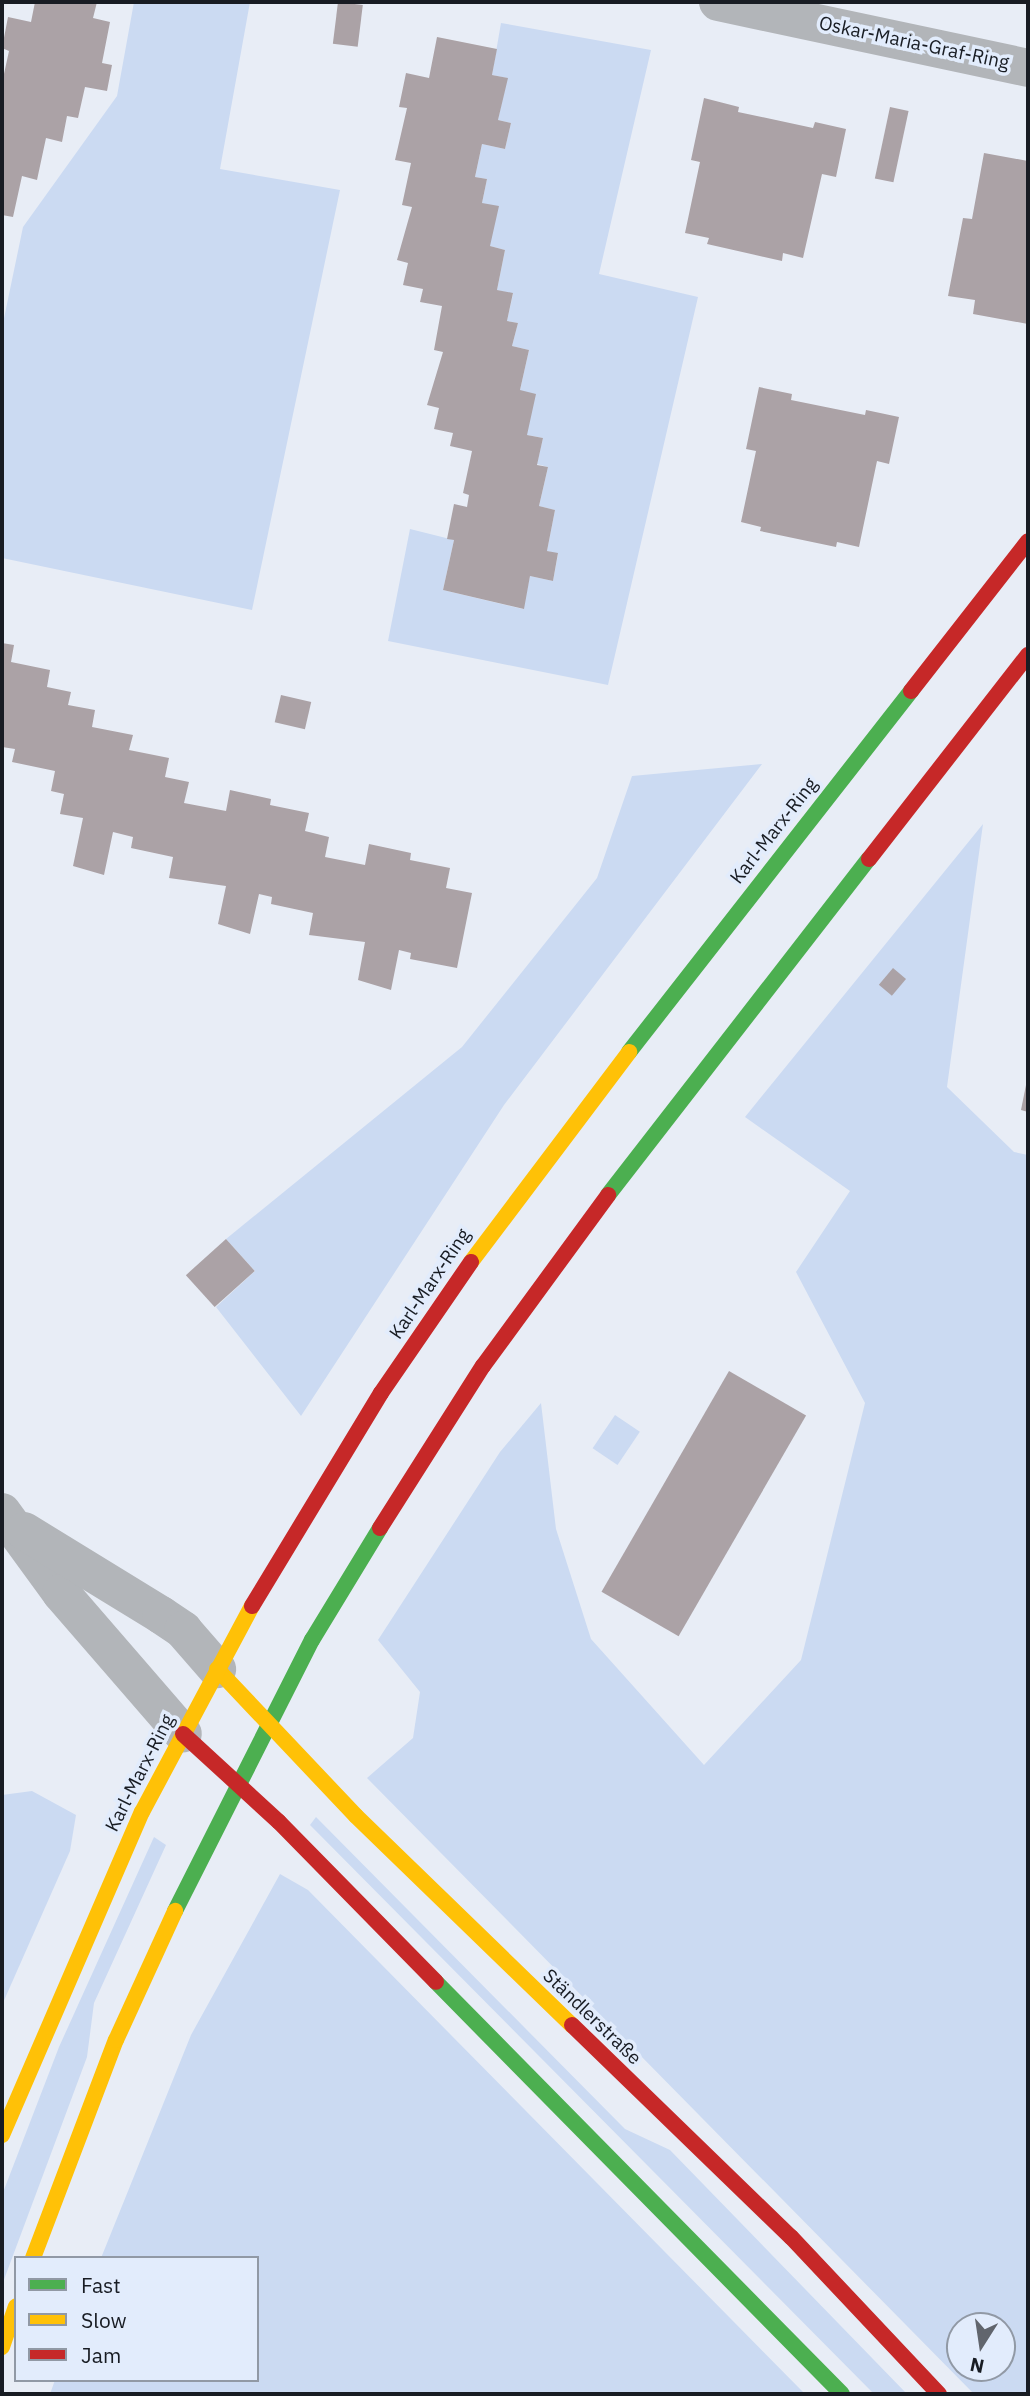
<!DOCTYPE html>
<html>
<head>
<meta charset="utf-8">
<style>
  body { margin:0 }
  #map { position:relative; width:1030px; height:2396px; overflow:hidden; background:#e8edf6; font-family:"IBM Plex Sans",sans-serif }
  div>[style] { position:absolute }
  .green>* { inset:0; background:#cbdaf2; transform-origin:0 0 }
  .building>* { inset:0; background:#aba2a6; transform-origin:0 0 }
  .street>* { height:38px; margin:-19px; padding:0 19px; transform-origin:19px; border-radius:19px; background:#b2b5b9 }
  .fast>* { height:16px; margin:-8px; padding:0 8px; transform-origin:8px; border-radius:8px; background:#4caf50 }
  .slow>* { height:16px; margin:-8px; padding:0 8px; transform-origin:8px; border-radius:8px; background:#ffc107 }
  .jam>* { height:16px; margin:-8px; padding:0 8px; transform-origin:8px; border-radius:8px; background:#c62828 }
  span { translate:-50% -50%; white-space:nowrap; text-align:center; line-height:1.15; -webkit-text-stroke:7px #e2ecfc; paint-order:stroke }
  .street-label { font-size:19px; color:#181c23 }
  .frame { position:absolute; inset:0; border:4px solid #181c23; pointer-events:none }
  .legend { position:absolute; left:14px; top:2256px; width:245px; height:126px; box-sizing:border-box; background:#e2ecfc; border:2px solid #9199a5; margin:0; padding:9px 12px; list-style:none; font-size:21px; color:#181c23 }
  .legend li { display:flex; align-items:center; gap:14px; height:35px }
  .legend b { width:35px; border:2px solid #9199a5 }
  .north { position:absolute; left:946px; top:2312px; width:70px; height:70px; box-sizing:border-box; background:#e2ecfc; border:2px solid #9199a5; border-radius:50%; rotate:192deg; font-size:19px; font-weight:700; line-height:28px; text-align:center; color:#181c23 }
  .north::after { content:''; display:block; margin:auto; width:24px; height:32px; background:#61656d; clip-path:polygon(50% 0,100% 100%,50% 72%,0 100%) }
</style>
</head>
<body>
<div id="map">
  <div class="green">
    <div style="clip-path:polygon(134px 2px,250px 2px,220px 169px,340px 190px,252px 610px,2px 558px,2px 328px,23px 227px,117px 96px)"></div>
    <div style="clip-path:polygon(501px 23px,651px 50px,599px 274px,698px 297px,608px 685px,388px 641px,410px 529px,454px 540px,443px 590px,523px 609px,530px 576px,553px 581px,558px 554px,547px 551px,555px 510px,539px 506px,548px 467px,537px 464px,543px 438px,527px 435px,520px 390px,529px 350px,512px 346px,518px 323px,507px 321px,513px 294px,497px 290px,505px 250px,490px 246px,482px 203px,487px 179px,475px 177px,482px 144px,505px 149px,511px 123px,498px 120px,507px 78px,492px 75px)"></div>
    <div style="clip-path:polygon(762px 764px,504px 1105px,301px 1416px,216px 1307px,255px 1271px,226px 1239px,462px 1047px,597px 878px,632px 776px)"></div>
    <div style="clip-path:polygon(evenodd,983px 824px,947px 1087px,1014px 1152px,1028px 1155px,1028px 2394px,974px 2394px,367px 1778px,413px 1738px,420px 1692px,378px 1640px,500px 1452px,541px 1403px,556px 1529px,591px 1639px,704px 1765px,801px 1660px,865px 1403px,796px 1272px,850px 1191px,745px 1117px,983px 824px,960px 2326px,1002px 2326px,1002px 2368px,960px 2368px,960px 2326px)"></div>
    <div style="left:615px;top:1415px;width:30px;height:40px;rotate:34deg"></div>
    <div style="clip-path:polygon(32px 1791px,76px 1815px,70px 1851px,2px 2005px,2px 1795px)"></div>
    <div style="clip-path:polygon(316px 1817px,625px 2129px,670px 2150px,907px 2394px,874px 2394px,310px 1825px)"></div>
    <div style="clip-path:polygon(154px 1837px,166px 1845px,94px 2003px,87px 2057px,2px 2285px,2px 2195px,59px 2047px)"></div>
    <div style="clip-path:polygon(280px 1874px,308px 1890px,805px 2394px,50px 2394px,55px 2380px,257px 2380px,257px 2258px,101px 2258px,191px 2035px)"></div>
  </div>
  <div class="building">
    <div style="clip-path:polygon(35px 2px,97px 2px,93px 18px,110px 22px,102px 63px,112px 65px,107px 91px,85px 87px,78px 118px,67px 116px,62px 142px,46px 138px,37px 180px,22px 176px,13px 217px,2px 215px,2px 83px,9px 51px,2px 48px,8px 17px,31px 22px)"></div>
    <div style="left:338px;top:2px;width:25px;height:42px;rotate:7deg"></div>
    <div style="clip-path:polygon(437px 37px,497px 49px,492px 75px,508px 78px,498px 120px,511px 123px,505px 149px,482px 144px,475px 177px,487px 179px,482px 203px,499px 206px,490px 246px,505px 250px,497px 290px,513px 293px,507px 321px,518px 323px,512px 346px,529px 350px,520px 390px,536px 394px,527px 435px,543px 438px,537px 465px,548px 467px,539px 506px,555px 510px,547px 551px,558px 553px,553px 581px,530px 576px,524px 609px,443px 590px,454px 540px,447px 539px,454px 504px,467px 507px,469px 495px,463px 493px,472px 451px,450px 446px,453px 433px,434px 429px,439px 408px,427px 405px,443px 352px,434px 350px,442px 306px,420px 302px,423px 289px,403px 285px,408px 263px,397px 260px,412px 207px,402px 205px,411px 163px,395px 160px,407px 108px,399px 107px,406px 73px,429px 78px)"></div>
    <div style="clip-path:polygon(704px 98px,739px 107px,738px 112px,813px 128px,815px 122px,846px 129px,836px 177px,822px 174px,803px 258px,783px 253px,782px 261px,707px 244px,709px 238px,685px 233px,700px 162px,691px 160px)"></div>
    <div style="left:890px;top:107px;width:19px;height:73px;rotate:12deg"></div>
    <div style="clip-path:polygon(984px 153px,1028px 161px,1028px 324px,973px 314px,975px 300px,948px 296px,963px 218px,972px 219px)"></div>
    <div style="clip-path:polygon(759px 387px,792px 394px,791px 400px,865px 415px,866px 410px,899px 417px,889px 464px,877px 461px,859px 547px,837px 542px,836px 547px,760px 531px,761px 527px,741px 522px,756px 451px,746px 449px)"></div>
    <div style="clip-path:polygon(2px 643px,14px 645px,11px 662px,50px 670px,47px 687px,71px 692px,68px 705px,95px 710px,92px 727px,133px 735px,129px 750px,169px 758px,165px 777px,189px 782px,184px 803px,226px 811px,230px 790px,271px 799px,270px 805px,309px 813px,305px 831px,329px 837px,325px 857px,365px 865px,369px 844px,411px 853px,410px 860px,450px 868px,446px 888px,472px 893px,457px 968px,410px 959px,411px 953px,399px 950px,391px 990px,358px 980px,365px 942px,309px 935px,313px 913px,271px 904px,272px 897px,259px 894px,250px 934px,218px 924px,226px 886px,169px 878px,173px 857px,131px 848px,133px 837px,113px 832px,104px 875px,73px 866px,83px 818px,60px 814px,64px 794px,51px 791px,55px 771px,12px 762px,15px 749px,2px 747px)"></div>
    <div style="left:281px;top:695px;width:31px;height:28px;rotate:13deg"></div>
    <div style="left:893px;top:968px;width:17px;height:22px;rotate:40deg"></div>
    <div style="clip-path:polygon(1027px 1080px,1028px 1080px,1028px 1112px,1021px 1110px)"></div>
    <div style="left:226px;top:1239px;width:43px;height:54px;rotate:48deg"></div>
    <div style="left:729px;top:1371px;width:89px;height:255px;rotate:30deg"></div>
  </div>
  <div class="street">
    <div style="left:718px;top:2px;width:317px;rotate:12deg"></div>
    <div style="left:2px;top:1512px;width:100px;rotate:53.9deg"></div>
    <div style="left:61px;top:1593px;width:186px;rotate:49.1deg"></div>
    <div style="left:24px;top:1531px;width:161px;rotate:31.5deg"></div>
    <div style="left:161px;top:1615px;width:27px;rotate:34deg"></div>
    <div style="left:183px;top:1630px;width:52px;rotate:48.9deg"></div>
  </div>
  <div class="fast">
    <div style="left:629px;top:1052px;width:458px;rotate:-52deg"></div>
    <div style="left:608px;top:1195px;width:425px;rotate:-52.2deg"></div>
    <div style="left:175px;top:1911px;width:304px;rotate:-63.2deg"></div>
    <div style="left:312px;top:1640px;width:131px;rotate:-58.7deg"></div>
    <div style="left:436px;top:1982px;width:578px;rotate:45.42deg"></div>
  </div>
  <div class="slow">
    <div style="left:471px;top:1262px;width:263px;rotate:-53deg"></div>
    <div style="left:217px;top:1669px;width:202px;rotate:46.6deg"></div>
    <div style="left:356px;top:1816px;width:301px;rotate:44.1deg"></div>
    <div style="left:2px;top:2135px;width:352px;rotate:-66.6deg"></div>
    <div style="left:142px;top:1812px;width:234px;rotate:-61.9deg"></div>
    <div style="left:33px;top:2258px;width:233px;rotate:-69.2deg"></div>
    <div style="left:116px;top:2040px;width:142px;rotate:-65.4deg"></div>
    <div style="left:2px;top:2347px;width:43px;rotate:-71.1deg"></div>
  </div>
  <div class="jam">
    <div style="left:911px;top:691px;width:190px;rotate:-52deg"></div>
    <div style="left:869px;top:859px;width:259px;rotate:-52.1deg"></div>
    <div style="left:380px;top:1528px;width:192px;rotate:-57.6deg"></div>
    <div style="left:483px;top:1366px;width:212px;rotate:-53.8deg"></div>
    <div style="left:252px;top:1606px;width:249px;rotate:-58.8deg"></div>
    <div style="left:381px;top:1393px;width:159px;rotate:-55.5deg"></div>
    <div style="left:183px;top:1734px;width:130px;rotate:42.5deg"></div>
    <div style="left:279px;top:1822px;width:224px;rotate:45.5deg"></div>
    <div style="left:572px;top:2025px;width:305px;rotate:44.1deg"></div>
    <div style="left:791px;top:2237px;width:216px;rotate:46.7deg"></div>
  </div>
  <div class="street-label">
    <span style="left:914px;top:43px;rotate:12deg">Oskar-Maria-Graf-Ring</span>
    <span style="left:774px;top:831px;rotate:-52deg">Karl-Marx-Ring</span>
    <span style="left:430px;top:1284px;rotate:-56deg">Karl-Marx-Ring</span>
    <span style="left:140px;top:1773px;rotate:-63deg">Karl-Marx-Ring</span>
    <span style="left:592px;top:2017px;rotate:44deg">Ständlerstraße</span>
  </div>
  <div class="frame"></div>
  <ul class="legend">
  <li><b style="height:9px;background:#4caf50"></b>Fast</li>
  <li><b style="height:9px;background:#ffc107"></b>Slow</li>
  <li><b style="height:9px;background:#c62828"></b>Jam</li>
  </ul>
  <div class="north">N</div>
</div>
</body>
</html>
